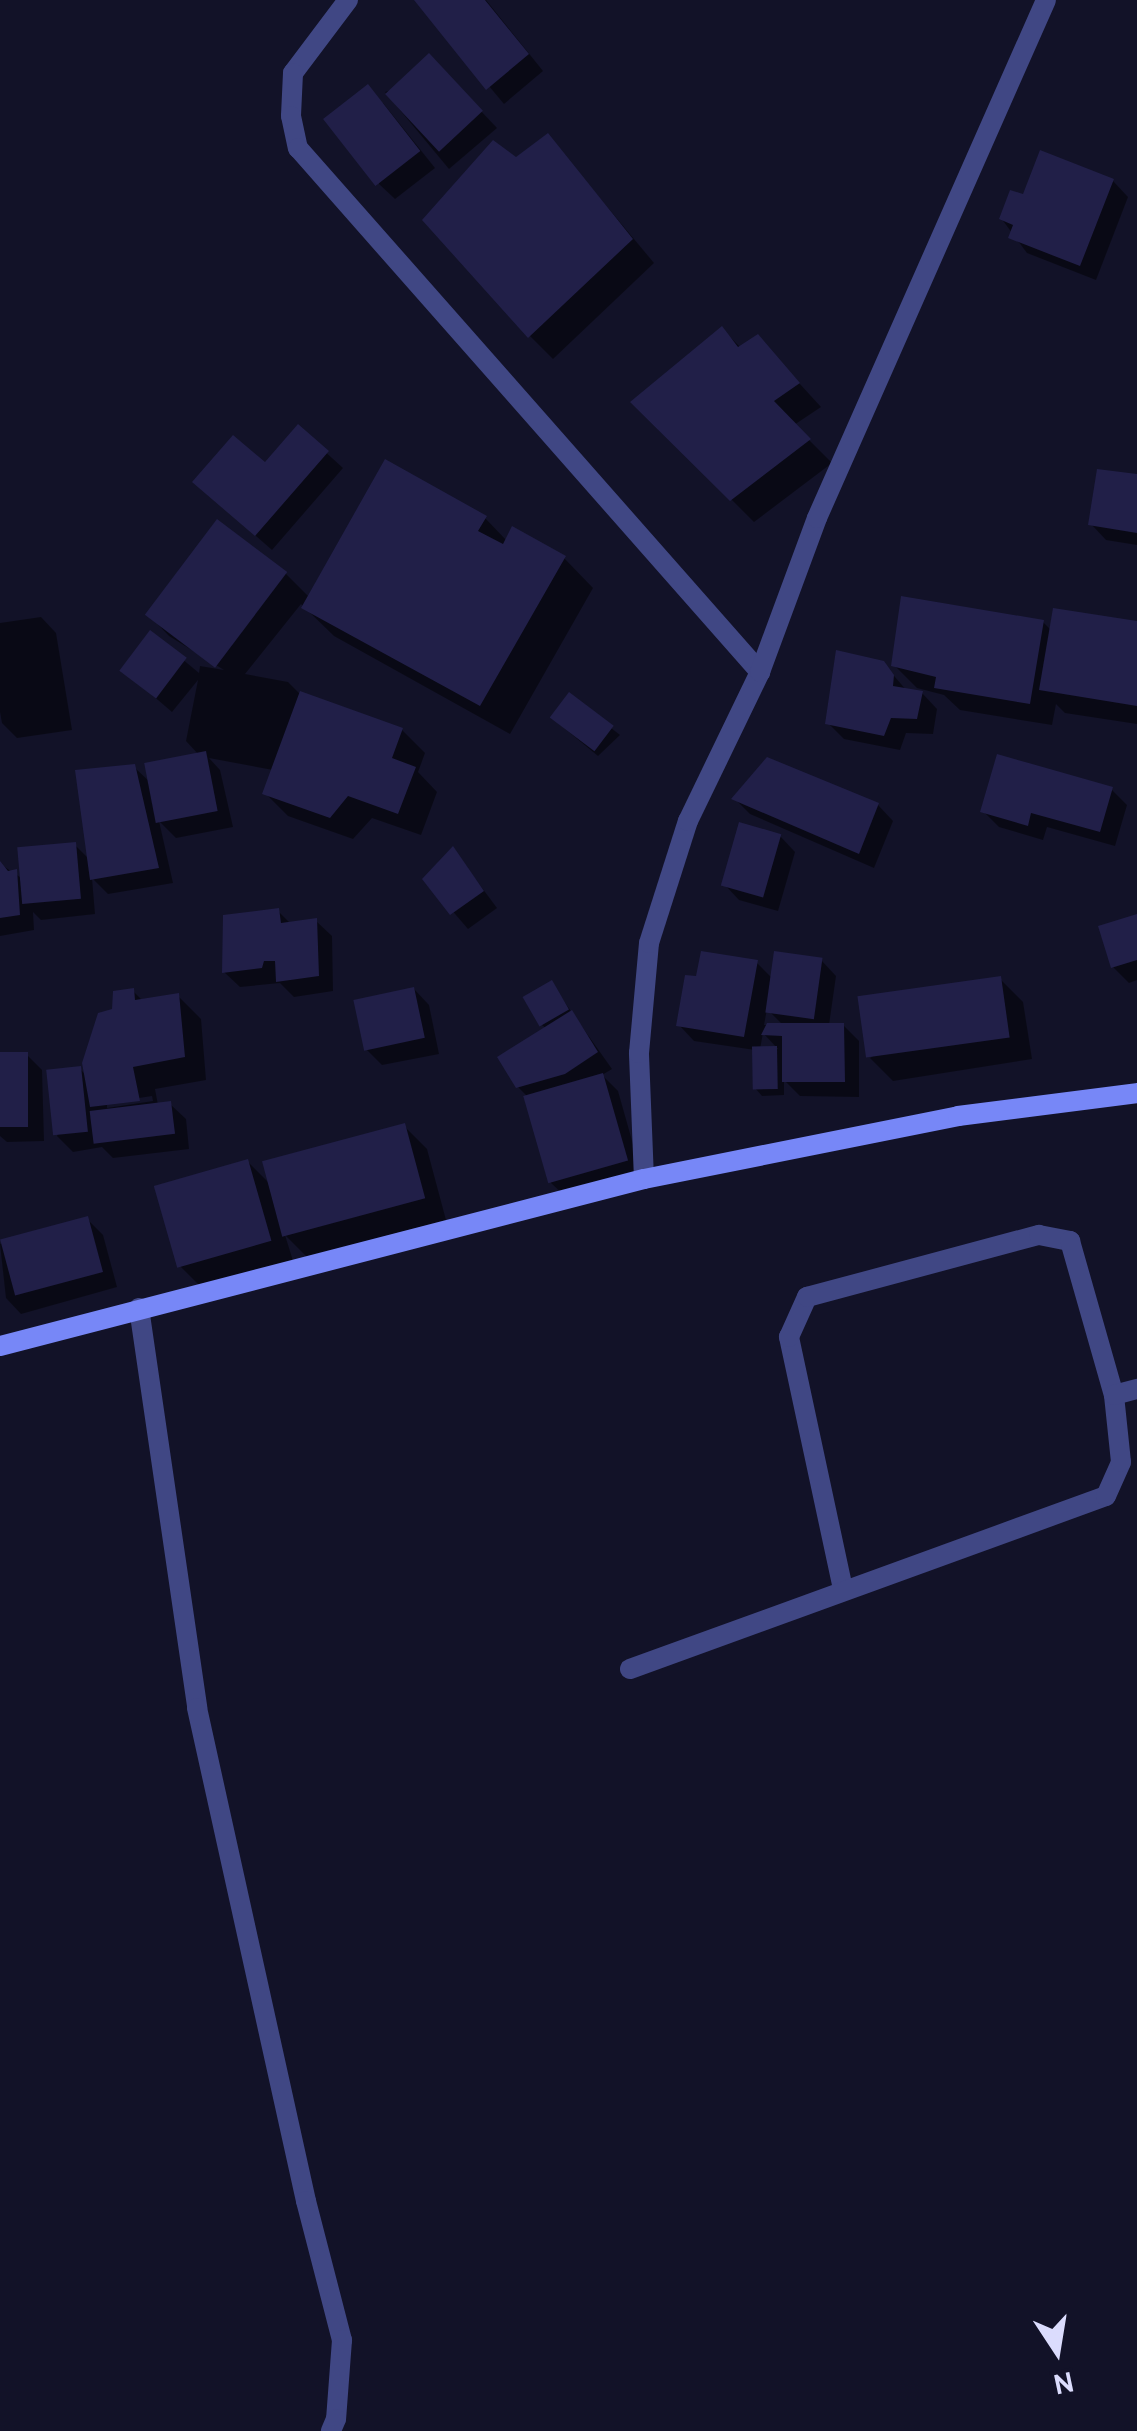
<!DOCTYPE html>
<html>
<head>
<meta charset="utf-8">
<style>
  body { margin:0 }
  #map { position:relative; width:1137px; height:2431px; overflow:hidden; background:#121228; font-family:Overpass,sans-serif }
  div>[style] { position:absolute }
  .shadow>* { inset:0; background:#0007 }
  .building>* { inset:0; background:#211f48; transform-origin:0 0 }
  .lane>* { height:20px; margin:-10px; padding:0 10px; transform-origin:10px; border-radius:10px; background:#404784 }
  .street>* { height:20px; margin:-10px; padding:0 10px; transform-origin:10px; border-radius:10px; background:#404784 }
  .secondary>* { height:20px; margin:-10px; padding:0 10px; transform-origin:10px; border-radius:10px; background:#7787f7 }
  span { translate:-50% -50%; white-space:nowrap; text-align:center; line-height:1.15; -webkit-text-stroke:8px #121228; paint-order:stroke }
  .north { position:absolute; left:1007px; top:2301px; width:100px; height:100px; -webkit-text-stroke:8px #121228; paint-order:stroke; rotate:168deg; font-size:28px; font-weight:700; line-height:40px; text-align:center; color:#dbdcfd }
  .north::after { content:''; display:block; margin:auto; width:35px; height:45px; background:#dbdcfd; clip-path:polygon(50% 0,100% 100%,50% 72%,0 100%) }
</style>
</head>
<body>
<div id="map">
  <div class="shadow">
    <div style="clip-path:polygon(417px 0,486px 0,543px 71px,504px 104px)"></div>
    <div style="clip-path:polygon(444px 72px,497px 128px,449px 169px,385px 92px)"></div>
    <div style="clip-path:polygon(383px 103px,435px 168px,395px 199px,379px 184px)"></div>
    <div style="clip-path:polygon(548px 136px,654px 263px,553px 359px,530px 336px,516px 160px)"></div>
    <div style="clip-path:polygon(1113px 181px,1128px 197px,1096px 280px,1027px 253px,1001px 218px,1024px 197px)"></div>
    <div style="clip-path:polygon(722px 329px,741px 348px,758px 338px,821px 407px,794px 425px,832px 463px,754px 522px,634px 402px)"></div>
    <div style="clip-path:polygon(299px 428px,343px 468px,272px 550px,211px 497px,266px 465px)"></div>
    <div style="clip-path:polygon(1137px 477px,1137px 545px,1106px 540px,1091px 524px)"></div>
    <div style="clip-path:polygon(485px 518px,507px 541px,564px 558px,593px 588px,510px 734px,334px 636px,301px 604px,245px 674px,288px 682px,299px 693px,402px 730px,425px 753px,418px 772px,437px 792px,421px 835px,372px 818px,353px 839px,288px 816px,265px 793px,273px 770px,209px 758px,220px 770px,233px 827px,176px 838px,159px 821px,173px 883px,108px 894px,92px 878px,95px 914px,41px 920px,33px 912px,34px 930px,0 936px,0 864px,23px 879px,75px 845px,90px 860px,134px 767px,152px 784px,199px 755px,186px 741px,198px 680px,172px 712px,123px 670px,151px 633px,199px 673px,200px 666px,224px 670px,169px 636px,147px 613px,285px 573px,310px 598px)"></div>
    <div style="clip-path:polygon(41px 617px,56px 633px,72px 730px,17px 738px,2px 723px,0 712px,0 623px)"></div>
    <div style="clip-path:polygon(1043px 622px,1052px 631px,1137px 623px,1137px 724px,1065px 713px,1056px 704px,1052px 725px,960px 710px,944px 695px,917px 688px,894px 665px)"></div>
    <div style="clip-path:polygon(883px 663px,907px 691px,922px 693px,937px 709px,933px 734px,906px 733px,900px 750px,844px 739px,828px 723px)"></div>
    <div style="clip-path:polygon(569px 695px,620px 735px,598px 756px,558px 723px)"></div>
    <div style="clip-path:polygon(1112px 790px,1127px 805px,1115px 846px,1047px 827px,1043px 840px,999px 827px,983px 811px)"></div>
    <div style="clip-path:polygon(735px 799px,878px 805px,893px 821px,874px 868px,750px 814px)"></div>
    <div style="clip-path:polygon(780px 836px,795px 852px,778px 911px,739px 900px,724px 884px)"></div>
    <div style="clip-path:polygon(453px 849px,497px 908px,468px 929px,425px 879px)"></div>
    <div style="clip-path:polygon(278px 911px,291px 924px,316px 921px,332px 936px,333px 991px,294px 997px,280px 983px,240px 987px,224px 972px)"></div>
    <div style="clip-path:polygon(1137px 916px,1137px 980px,1129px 983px,1113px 967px)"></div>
    <div style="clip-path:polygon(evenodd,821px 960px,836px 976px,829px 1025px,843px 1025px,859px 1041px,859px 1097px,800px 1096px,784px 1080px,784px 1095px,762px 1096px,755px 1088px,755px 1050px,694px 1041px,679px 1025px,698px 979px,756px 962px,773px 979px,821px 960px,767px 1009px,783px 1025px,764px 1025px,767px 1009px,821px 960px,763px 1033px,778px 1049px,760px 1049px,763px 1033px)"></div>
    <div style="clip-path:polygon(1000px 979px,1023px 1002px,1032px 1059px,893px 1081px,870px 1058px)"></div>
    <div style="clip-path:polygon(551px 983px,612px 1069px,602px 1075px,618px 1091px,642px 1176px,567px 1198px,551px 1183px,528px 1097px,518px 1087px,547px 1029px,542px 1025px)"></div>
    <div style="clip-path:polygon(414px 989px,429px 1005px,439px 1054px,382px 1065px,366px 1049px)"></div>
    <div style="clip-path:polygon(evenodd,133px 991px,143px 1001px,178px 996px,201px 1019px,206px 1080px,155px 1089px,158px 1105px,170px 1104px,186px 1119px,189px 1149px,113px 1158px,102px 1147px,73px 1152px,57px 1136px,80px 1069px,87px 1076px,114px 1011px,133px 991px,152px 1096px,153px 1101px,107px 1108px,107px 1103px,152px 1096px)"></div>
    <div style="clip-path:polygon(26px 1054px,42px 1070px,44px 1141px,7px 1142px,0 1136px,0 1055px)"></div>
    <div style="clip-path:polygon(404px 1126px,427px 1149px,446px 1220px,307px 1257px,285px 1235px,294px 1264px,204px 1290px,180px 1266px,248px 1162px,271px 1185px)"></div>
    <div style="clip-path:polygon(87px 1219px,103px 1235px,117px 1287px,21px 1314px,6px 1298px,0 1244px)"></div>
  </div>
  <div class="building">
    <div style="clip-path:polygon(414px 0,485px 0,529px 54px,486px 90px)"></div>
    <div style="left:429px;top:53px;width:79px;height:60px;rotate:47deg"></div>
    <div style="left:368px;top:84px;width:85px;height:57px;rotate:52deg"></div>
    <div style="clip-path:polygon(548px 133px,633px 239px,528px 338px,422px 220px,493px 140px,516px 157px)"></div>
    <div style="clip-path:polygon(1040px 150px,1114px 179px,1080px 266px,1008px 238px,1013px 225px,999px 219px,1010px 190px,1023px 194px)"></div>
    <div style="clip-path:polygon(722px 326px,738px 347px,758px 334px,800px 383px,774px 401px,811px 439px,730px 501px,630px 402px)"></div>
    <div style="clip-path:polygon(298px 424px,329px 451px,255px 536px,192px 482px,233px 435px,265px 462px)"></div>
    <div style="clip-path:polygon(385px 459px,487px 516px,478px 531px,503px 544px,512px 526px,566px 556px,480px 706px,301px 608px)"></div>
    <div style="clip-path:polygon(1097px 469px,1137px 474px,1137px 533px,1088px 525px)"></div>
    <div style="left:217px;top:519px;width:88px;height:120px;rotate:37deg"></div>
    <div style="clip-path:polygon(901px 596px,1044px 620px,1030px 704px,934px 688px,936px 677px,891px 666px)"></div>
    <div style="clip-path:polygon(1053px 608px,1137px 621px,1137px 706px,1039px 690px)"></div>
    <div style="left:150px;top:630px;width:46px;height:51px;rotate:37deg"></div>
    <div style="clip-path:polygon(836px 650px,884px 661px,894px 675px,893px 686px,923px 691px,917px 719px,891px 718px,884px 736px,825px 724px)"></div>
    <div style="clip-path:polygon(300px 691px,403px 728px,392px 758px,416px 767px,398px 814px,348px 796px,330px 818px,262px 794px)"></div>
    <div style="left:569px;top:692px;width:56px;height:32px;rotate:37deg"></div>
    <div style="left:206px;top:751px;width:61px;height:63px;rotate:79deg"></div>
    <div style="clip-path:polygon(997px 754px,1113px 787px,1100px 832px,1031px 813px,1028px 826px,980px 812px)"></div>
    <div style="clip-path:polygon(767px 757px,879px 803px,859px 854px,731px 799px)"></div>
    <div style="clip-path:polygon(135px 764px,159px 868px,90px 880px,75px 770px)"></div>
    <div style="left:739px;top:822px;width:44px;height:66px;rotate:16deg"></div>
    <div style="left:76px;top:842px;width:57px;height:59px;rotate:85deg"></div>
    <div style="clip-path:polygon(453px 846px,484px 891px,450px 915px,422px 879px)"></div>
    <div style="clip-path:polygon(0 861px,8px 871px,17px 869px,20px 915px,0 918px)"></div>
    <div style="clip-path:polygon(279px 908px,281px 923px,317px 918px,319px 976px,276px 982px,275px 961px,264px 961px,262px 968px,222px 973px,223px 915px)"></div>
    <div style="clip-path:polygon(1137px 914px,1137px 960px,1111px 968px,1098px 926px)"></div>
    <div style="clip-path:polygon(701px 951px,758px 960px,744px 1037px,676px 1026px,685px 975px,696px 976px)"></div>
    <div style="left:774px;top:951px;width:49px;height:62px;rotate:8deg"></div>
    <div style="left:1001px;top:976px;width:62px;height:145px;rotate:82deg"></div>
    <div style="left:552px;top:980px;width:34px;height:34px;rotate:60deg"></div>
    <div style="left:414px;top:987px;width:52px;height:62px;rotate:78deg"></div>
    <div style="clip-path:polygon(134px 988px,135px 1000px,179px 993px,185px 1057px,133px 1067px,140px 1101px,90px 1107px,82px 1063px,98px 1013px,112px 1009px,113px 991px)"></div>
    <div style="clip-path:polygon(572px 1010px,598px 1052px,565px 1074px,516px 1088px,497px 1057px)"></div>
    <div style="clip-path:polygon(767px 1023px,844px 1023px,845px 1082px,782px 1082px,782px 1036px,761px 1035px)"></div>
    <div style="left:777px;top:1046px;width:43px;height:25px;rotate:89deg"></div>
    <div style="left:0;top:1052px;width:28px;height:75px"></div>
    <div style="left:81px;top:1066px;width:66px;height:35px;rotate:84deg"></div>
    <div style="left:603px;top:1073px;width:91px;height:83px;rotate:74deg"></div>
    <div style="left:171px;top:1101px;width:33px;height:82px;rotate:83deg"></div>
    <div style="left:405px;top:1123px;width:78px;height:148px;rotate:75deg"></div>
    <div style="left:248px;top:1159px;width:85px;height:98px;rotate:74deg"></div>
    <div style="left:88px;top:1216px;width:58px;height:91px;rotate:75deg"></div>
  </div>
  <div class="lane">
    <div style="left:843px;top:1589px;width:258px;rotate:-102.1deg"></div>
    <div style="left:789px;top:1337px;width:44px;rotate:-65.8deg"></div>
    <div style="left:807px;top:1297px;width:240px;rotate:-15deg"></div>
    <div style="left:1039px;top:1235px;width:32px;rotate:11deg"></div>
    <div style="left:1070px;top:1241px;width:160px;rotate:74.1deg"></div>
    <div style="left:630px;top:1669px;width:506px;rotate:-19.97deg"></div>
    <div style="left:1106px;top:1496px;width:37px;rotate:-66deg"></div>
    <div style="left:1121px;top:1462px;width:67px;rotate:-96deg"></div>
    <div style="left:1114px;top:1395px;width:24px;rotate:-15deg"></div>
  </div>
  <div class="street">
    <div style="left:348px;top:0;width:91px;rotate:127deg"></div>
    <div style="left:293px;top:73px;width:43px;rotate:92.7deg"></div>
    <div style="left:291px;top:116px;width:33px;rotate:78deg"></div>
    <div style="left:298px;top:148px;width:699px;rotate:48.6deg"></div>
    <div style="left:644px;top:1179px;width:126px;rotate:-92.3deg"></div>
    <div style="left:639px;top:1053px;width:110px;rotate:-84.8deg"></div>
    <div style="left:649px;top:943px;width:128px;rotate:-72.3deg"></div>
    <div style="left:688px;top:821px;width:165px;rotate:-64.2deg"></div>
    <div style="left:760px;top:672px;width:164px;rotate:-69.7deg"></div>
    <div style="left:817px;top:518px;width:566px;rotate:-66.15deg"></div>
    <div style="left:139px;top:1308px;width:404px;rotate:81.7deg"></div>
    <div style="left:197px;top:1708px;width:505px;rotate:77.53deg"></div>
    <div style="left:306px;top:2201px;width:144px;rotate:75.5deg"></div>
    <div style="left:342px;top:2340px;width:79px;rotate:94.3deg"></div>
    <div style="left:336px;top:2419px;width:13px;rotate:113deg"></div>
  </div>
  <div class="secondary">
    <div style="left:0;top:1346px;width:665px;rotate:-14.54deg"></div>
    <div style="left:644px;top:1179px;width:320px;rotate:-11.3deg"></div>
    <div style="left:958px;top:1116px;width:180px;rotate:-7.3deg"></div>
  </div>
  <div class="north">N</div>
</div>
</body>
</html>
